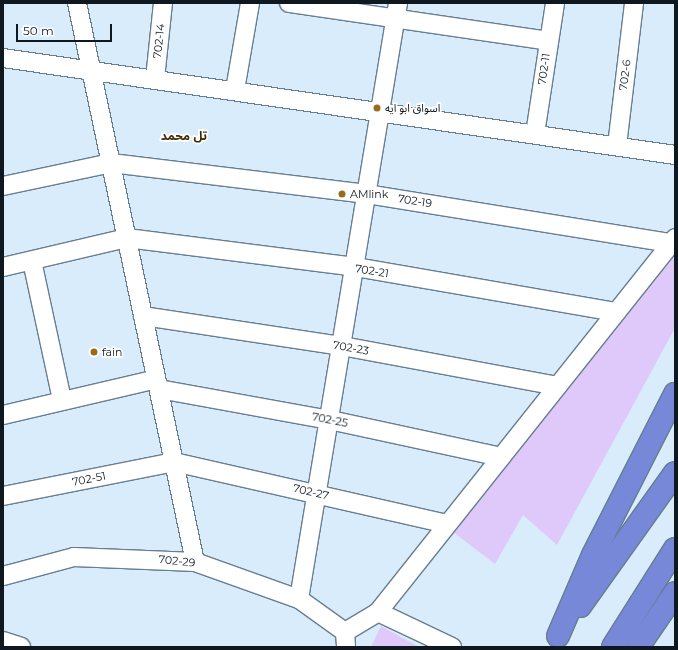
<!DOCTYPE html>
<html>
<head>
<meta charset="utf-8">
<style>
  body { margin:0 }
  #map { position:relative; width:678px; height:650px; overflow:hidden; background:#d8ecfc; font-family:Montserrat,"Noto Sans Arabic",sans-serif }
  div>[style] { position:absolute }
  .green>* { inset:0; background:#dfc9fa }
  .roads { filter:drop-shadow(1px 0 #677e90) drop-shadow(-1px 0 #677e90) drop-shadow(0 1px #677e90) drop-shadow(0 -1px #677e90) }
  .minor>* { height:18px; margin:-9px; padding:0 9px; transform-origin:9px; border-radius:9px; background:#fff }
  .highway>* { height:22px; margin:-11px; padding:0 11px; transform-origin:11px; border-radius:11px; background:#7688d7 }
  .dots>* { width:11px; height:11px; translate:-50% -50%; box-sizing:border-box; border:2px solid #fff; border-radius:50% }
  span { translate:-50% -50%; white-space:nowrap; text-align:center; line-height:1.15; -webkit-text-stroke:3.5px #fff; paint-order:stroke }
  .street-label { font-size:11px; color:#0e181e }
  .poi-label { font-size:11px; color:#0e181e }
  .left { translate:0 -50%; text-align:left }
  .neighbourhood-label { font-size:12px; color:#3f2b04; font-weight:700 }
  .frame { position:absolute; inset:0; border:4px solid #0e181e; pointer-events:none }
  .scale { position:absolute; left:16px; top:24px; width:96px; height:18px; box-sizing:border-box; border:2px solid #0e181e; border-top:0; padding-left:5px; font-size:12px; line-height:14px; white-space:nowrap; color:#0e181e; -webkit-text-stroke:3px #fff; paint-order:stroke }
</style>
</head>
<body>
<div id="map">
  <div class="green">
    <div style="clip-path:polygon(675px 254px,675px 328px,557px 545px,523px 515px,495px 564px,453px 532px)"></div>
    <div style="clip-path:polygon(381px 626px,419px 647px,371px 647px)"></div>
  </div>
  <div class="roads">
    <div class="minor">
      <div style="left:77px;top:3px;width:571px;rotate:78.08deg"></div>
      <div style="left:289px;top:3px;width:262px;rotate:8.3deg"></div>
      <div style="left:3px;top:58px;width:679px;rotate:8.21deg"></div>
      <div style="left:155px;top:79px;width:76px;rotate:-84deg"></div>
      <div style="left:235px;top:90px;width:88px;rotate:-80.2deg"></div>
      <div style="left:535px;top:134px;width:133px;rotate:-81.3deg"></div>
      <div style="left:617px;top:146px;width:144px;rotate:-83.2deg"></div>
      <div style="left:3px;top:186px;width:110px;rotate:-12deg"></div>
      <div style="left:111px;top:163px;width:258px;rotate:6.9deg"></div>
      <div style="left:367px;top:194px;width:308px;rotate:9.2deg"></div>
      <div style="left:32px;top:261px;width:142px;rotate:77.8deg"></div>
      <div style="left:3px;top:267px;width:127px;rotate:-13.2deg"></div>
      <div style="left:127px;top:238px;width:230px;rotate:7.2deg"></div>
      <div style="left:355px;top:267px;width:265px;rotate:9.8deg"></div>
      <div style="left:143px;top:316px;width:201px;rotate:8.6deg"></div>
      <div style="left:342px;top:346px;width:219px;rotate:10.5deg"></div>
      <div style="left:159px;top:389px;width:174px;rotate:10.3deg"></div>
      <div style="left:330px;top:420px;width:175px;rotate:12.2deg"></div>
      <div style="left:3px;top:415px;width:157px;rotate:-13.2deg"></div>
      <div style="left:3px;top:496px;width:174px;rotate:-11.2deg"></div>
      <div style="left:174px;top:462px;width:280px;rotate:12.8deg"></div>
      <div style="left:3px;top:576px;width:73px;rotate:-15deg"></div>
      <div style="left:74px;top:557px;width:121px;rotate:2.4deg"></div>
      <div style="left:195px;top:562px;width:110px;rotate:19.6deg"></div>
      <div style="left:299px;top:599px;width:57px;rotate:35.7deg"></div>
      <div style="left:345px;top:632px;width:15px;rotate:86deg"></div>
      <div style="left:299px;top:599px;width:604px;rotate:-80.57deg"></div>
      <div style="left:378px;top:612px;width:82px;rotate:25.3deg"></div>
      <div style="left:345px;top:632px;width:39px;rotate:-31deg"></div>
      <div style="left:378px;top:612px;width:478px;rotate:-51.5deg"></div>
      <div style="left:3px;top:641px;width:19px;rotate:18deg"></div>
    </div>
    <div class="highway">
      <div style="left:580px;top:606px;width:163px;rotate:-54.5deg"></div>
      <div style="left:558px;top:636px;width:88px;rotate:-66.6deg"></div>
      <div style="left:593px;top:555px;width:181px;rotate:-63deg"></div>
      <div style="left:613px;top:647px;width:116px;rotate:-57.7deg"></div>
      <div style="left:638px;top:647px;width:65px;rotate:-55.6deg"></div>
    </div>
  </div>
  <div class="dots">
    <div style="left:377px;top:108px;background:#976d19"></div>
    <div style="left:342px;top:194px;background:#976d19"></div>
    <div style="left:94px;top:352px;background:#976d19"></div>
  </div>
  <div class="street-label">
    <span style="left:159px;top:41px;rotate:-84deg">702-14</span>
    <span style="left:544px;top:69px;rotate:-82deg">702-11</span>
    <span style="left:625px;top:75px;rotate:-83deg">702-6</span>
    <span style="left:415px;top:201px;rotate:9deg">702-19</span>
    <span style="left:372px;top:271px;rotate:9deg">702-21</span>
    <span style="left:351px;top:348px;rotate:10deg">702-23</span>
    <span style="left:330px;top:420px;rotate:11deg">702-25</span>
    <span style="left:89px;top:479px;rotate:-11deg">702-51</span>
    <span style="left:311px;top:492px;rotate:13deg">702-27</span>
    <span style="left:177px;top:561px;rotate:6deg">702-29</span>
  </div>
  <div class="poi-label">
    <span class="left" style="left:385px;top:108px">اسواق ابو ايه</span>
    <span class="left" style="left:350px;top:194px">AMlink</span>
    <span class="left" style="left:102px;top:352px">fain</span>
  </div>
  <div class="neighbourhood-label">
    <span style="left:184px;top:136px">تل محمد</span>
  </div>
  <div class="frame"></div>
  <div class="scale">50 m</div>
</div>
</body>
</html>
